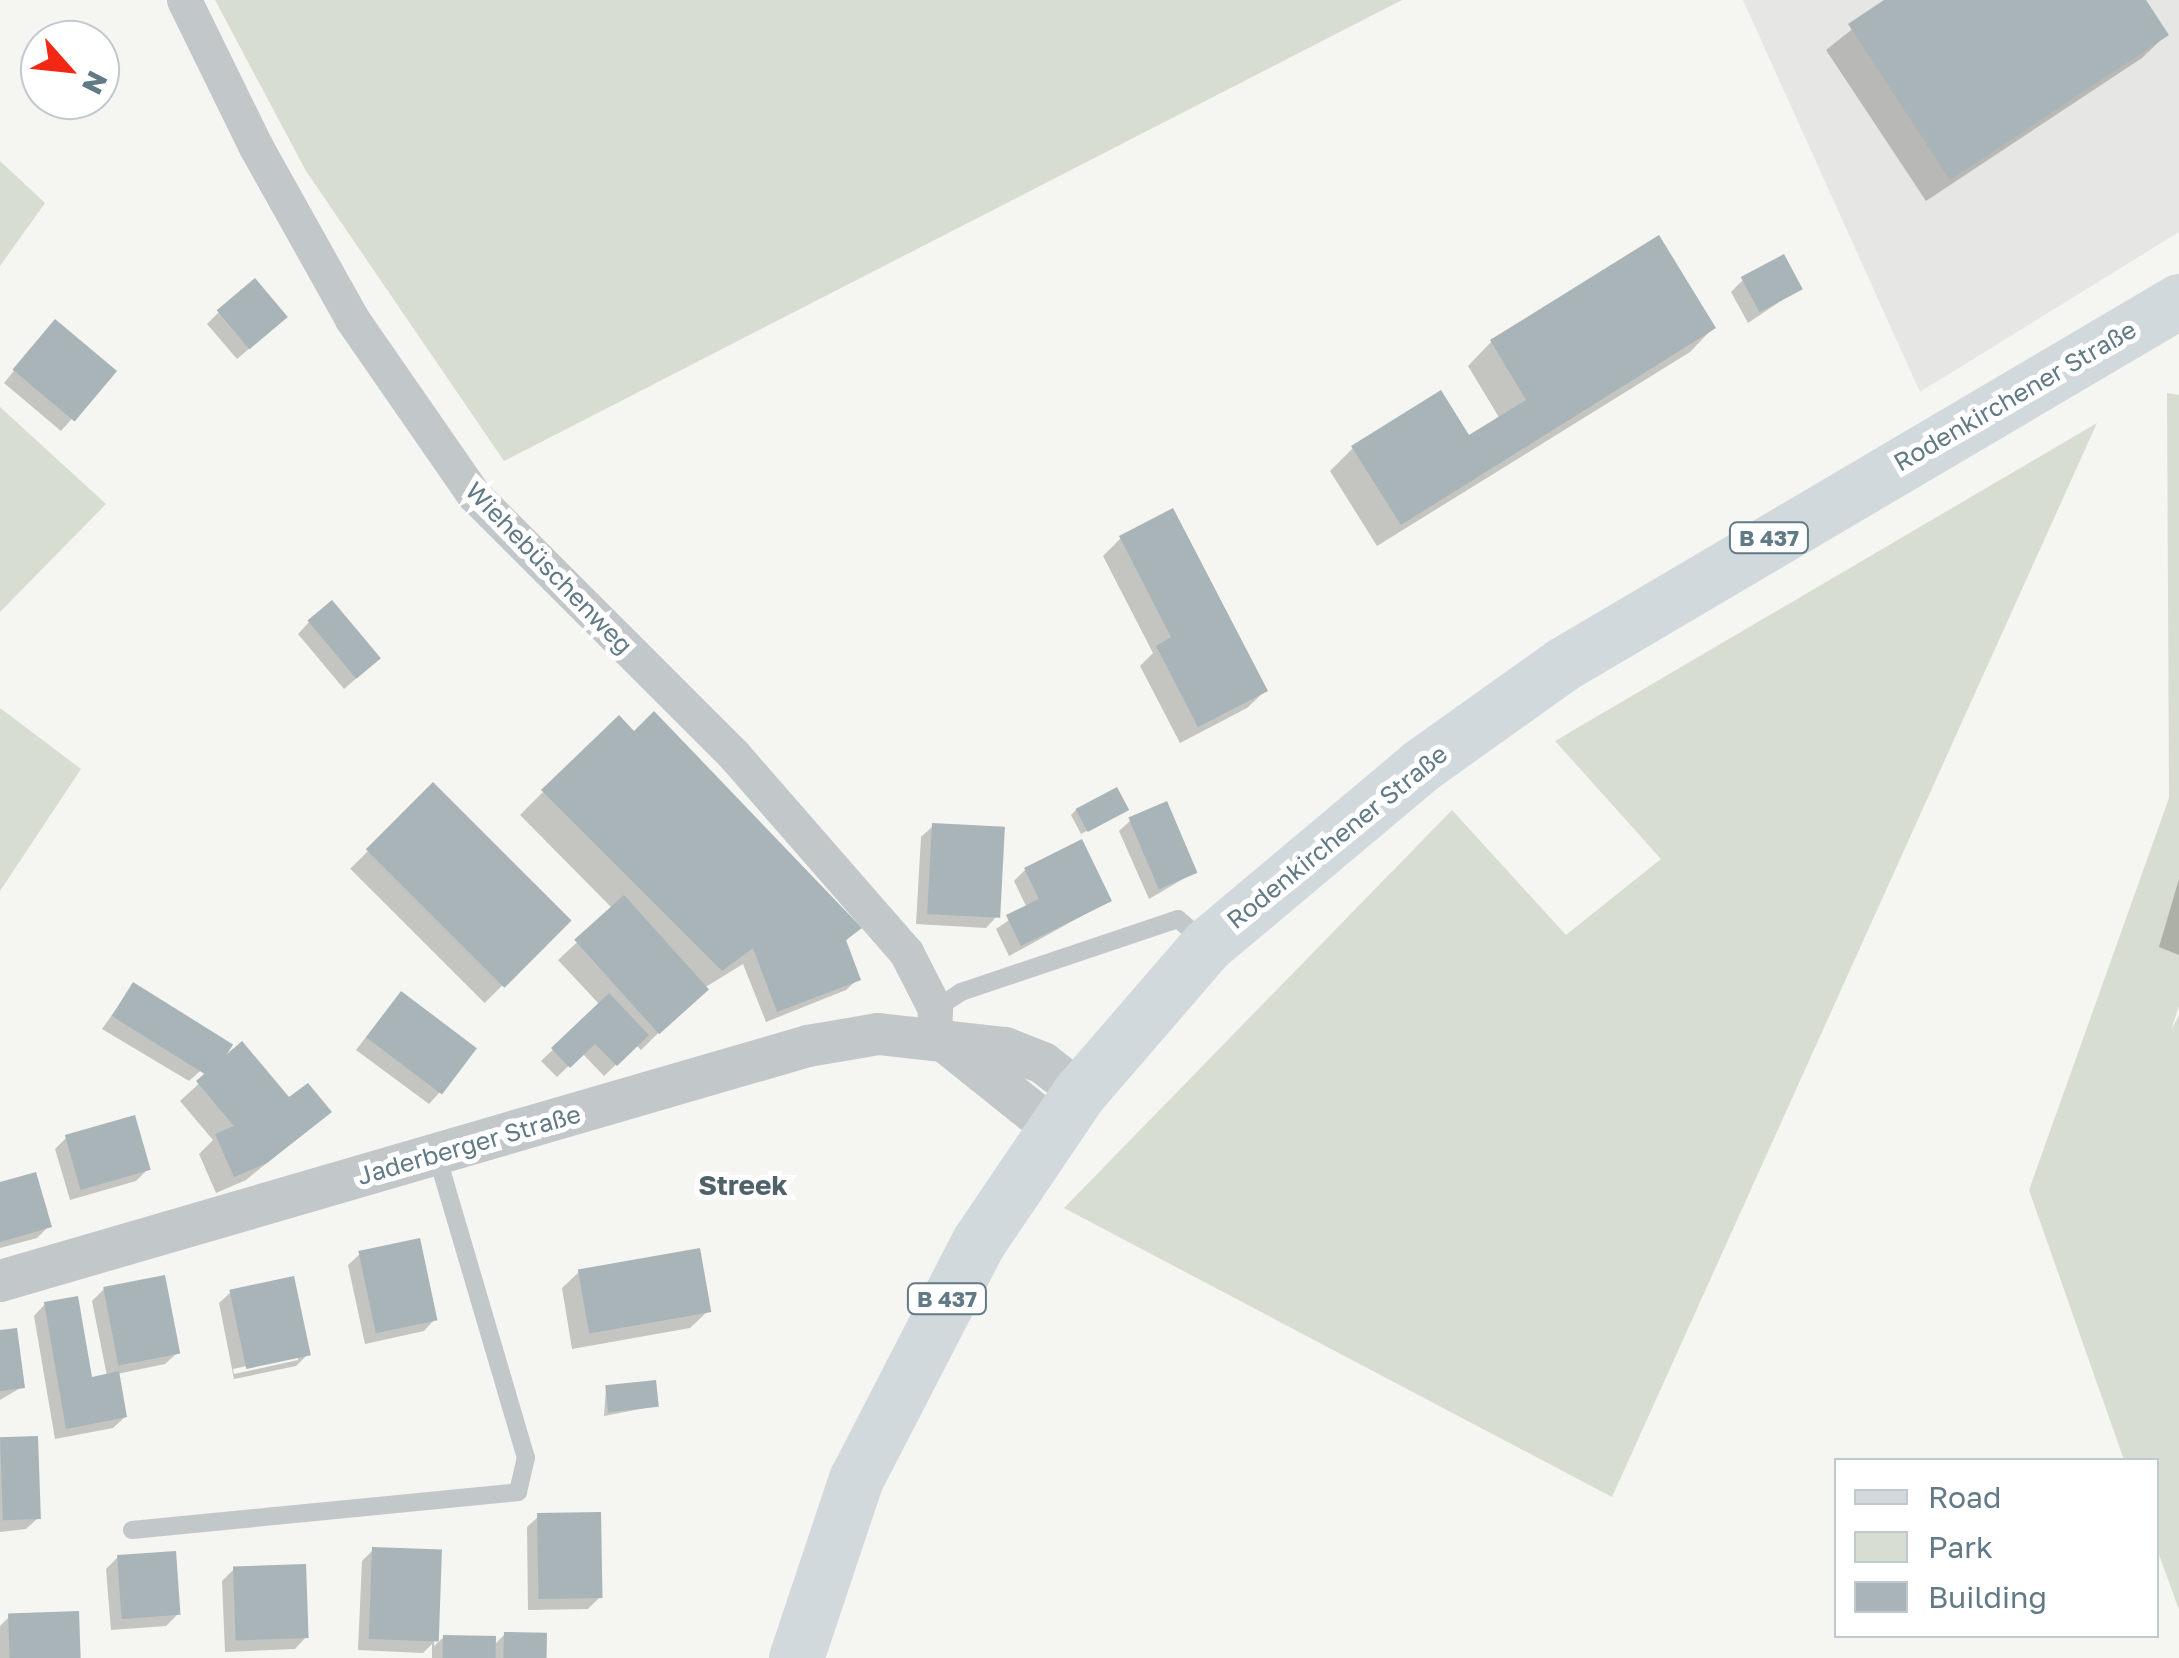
<!DOCTYPE html>
<html>
<head>
<meta charset="utf-8">
<style>
  body { margin:0 }
  #map { position:relative; width:2179px; height:1658px; overflow:hidden; background:#f5f5f1; font-family:"Golos Text",sans-serif }
  div>[style] { position:absolute }
  .built>* { inset:0; background:#e6e6e4 }
  .green>* { inset:0; background:#d7ddd1 }
  .shadow>* { inset:0; background:#0003; transform-origin:0 0 }
  .building>* { inset:0; background:#a8b4b7; transform-origin:0 0 }
  .service>* { height:18px; margin:-9px; padding:0 9px; transform-origin:9px; border-radius:9px; background:#c2c7ca }
  .minor>* { height:35px; margin:-17.5px; padding:0 17.5px; transform-origin:17.5px; border-radius:17.5px; background:#c2c7ca }
  .tertiary>* { height:42px; margin:-21px; padding:0 21px; transform-origin:21px; border-radius:21px; background:#c2c7ca }
  .primary>* { height:55px; margin:-27.5px; padding:0 27.5px; transform-origin:27.5px; border-radius:27.5px; background:#d2d9dd }
  span { translate:-50% -50%; white-space:nowrap; text-align:center; line-height:1.15; -webkit-text-stroke:10px #fff; paint-order:stroke }
  .shield-label span { padding:2px 8px; background:#fff; border:2px solid; border-radius:8px; -webkit-text-stroke-width:0 }
  .shield-label { font-size:22px; color:#617a85; font-weight:700 }
  .street-label { font-size:25px; color:#617a85 }
  .neighbourhood-label { font-size:28px; color:#506269; font-weight:700 }
  .legend { position:absolute; left:1834px; top:1458px; width:325px; height:180px; box-sizing:border-box; background:#fff; border:2px solid #c0cace; margin:0; padding:12px 18px; list-style:none; font-size:30px; color:#617a85 }
  .legend li { display:flex; align-items:center; gap:20px; height:50px }
  .legend b { width:50px; border:2px solid #c0cace }
  .north { position:absolute; left:20px; top:20px; width:100px; height:100px; box-sizing:border-box; background:#fff; border:2px solid #c0cace; border-radius:50%; rotate:117deg; font-size:28px; font-weight:700; line-height:40px; text-align:center; color:#617a85 }
  .north::after { content:''; display:block; margin:auto; width:35px; height:45px; background:#f22714; clip-path:polygon(50% 0,100% 100%,50% 72%,0 100%) }
</style>
</head>
<body>
<div id="map">
  <div class="built">
    <div style="clip-path:polygon(1743px 0,2179px 0,2179px 232px,1920px 392px)"></div>
  </div>
  <div class="green">
    <div style="clip-path:polygon(215px 0,1402px 0,504px 461px,306px 171px)"></div>
    <div style="clip-path:polygon(0 161px,45px 203px,0 266px)"></div>
    <div style="clip-path:polygon(2167px 393px,2179px 395px,2179px 1006px,2171px 1030px,2179px 1015px,2179px 1610px,2157px 1549px,2156px 1460px,2124px 1460px,2029px 1190px,2169px 798px)"></div>
    <div style="clip-path:polygon(0 407px,106px 504px,0 612px)"></div>
    <div style="clip-path:polygon(2097px 423px,1612px 1497px,1064px 1208px,1452px 810px,1566px 935px,1661px 859px,1555px 741px)"></div>
    <div style="clip-path:polygon(0 708px,81px 769px,0 891px)"></div>
  </div>
  <div class="shadow">
    <div style="clip-path:polygon(1889px 0,2143px 0,2166px 35px,2142px 58px,1926px 201px,1826px 50px)"></div>
    <div style="clip-path:polygon(1658px 239px,1713px 328px,1690px 352px,1377px 546px,1330px 471px,1353px 448px,1468px 439px,1500px 419px,1468px 366px,1491px 342px)"></div>
    <div style="clip-path:polygon(1743px 280px,1800px 288px,1748px 323px,1731px 292px)"></div>
    <div style="clip-path:polygon(219px 312px,273px 328px,237px 359px,207px 324px)"></div>
    <div style="clip-path:polygon(44px 334px,114px 371px,61px 431px,4px 383px)"></div>
    <div style="clip-path:polygon(1121px 538px,1265px 691px,1247px 708px,1180px 743px,1140px 666px,1153px 653px,1103px 556px)"></div>
    <div style="clip-path:polygon(309px 622px,366px 670px,344px 689px,298px 634px)"></div>
    <div style="left:433px;top:786px;width:190px;height:117px;rotate:45deg"></div>
    <div style="clip-path:polygon(543px 792px,859px 927px,844px 943px,858px 979px,846px 990px,766px 1022px,743px 964px,704px 988px,641px 1050px,636px 1045px,604px 1076px,582px 1053px,557px 1077px,541px 1061px,600px 1005px,558px 960px,613px 909px,520px 815px)"></div>
    <div style="clip-path:polygon(1076px 810px,1126px 810px,1081px 834px,1071px 815px)"></div>
    <div style="clip-path:polygon(1131px 820px,1195px 872px,1149px 899px,1119px 831px)"></div>
    <div style="clip-path:polygon(933px 826px,997px 916px,986px 928px,916px 924px,921px 837px)"></div>
    <div style="clip-path:polygon(1025px 870px,1109px 901px,1009px 956px,996px 929px,1027px 908px,1014px 881px)"></div>
    <div style="clip-path:polygon(2179px 879px,2179px 955px,2159px 947px)"></div>
    <div style="clip-path:polygon(133px 985px,218px 1055px,189px 1081px,102px 1029px)"></div>
    <div style="clip-path:polygon(390px 1006px,440px 1092px,429px 1104px,356px 1050px)"></div>
    <div style="clip-path:polygon(242px 1044px,289px 1100px,329px 1112px,246px 1180px,216px 1193px,199px 1154px,213px 1140px,180px 1101px)"></div>
    <div style="clip-path:polygon(67px 1137px,148px 1169px,136px 1181px,70px 1200px,55px 1149px)"></div>
    <div style="clip-path:polygon(0 1185px,49px 1226px,37px 1238px,0 1248px)"></div>
    <div style="clip-path:polygon(360px 1254px,435px 1319px,424px 1331px,365px 1344px,348px 1265px)"></div>
    <div style="clip-path:polygon(580px 1271px,708px 1311px,690px 1328px,572px 1349px,562px 1288px)"></div>
    <div style="clip-path:polygon(104px 1289px,177px 1353px,165px 1364px,117px 1374px,125px 1417px,113px 1428px,55px 1439px,34px 1316px,45px 1304px,89px 1380px,107px 1376px,92px 1301px)"></div>
    <div style="clip-path:polygon(evenodd,231px 1292px,308px 1354px,296px 1366px,234px 1379px,219px 1303px,231px 1292px,298px 1355px,298px 1360px,234px 1374px,233px 1369px,298px 1355px)"></div>
    <div style="clip-path:polygon(0 1333px,22px 1387px,0 1400px)"></div>
    <div style="clip-path:polygon(606px 1388px,656px 1406px,604px 1416px)"></div>
    <div style="clip-path:polygon(36px 1439px,38px 1518px,26px 1529px,0 1532px,0 1442px)"></div>
    <div style="clip-path:polygon(539px 1516px,600px 1597px,588px 1609px,528px 1610px,527px 1527px)"></div>
    <div style="clip-path:polygon(373px 1550px,439px 1553px,434px 1646px,444px 1637px,493px 1646px,505px 1634px,544px 1658px,432px 1658px,432px 1644px,423px 1653px,358px 1650px,362px 1561px)"></div>
    <div style="clip-path:polygon(118px 1557px,178px 1614px,166px 1626px,111px 1630px,106px 1569px)"></div>
    <div style="clip-path:polygon(234px 1569px,306px 1637px,295px 1649px,225px 1652px,222px 1581px)"></div>
    <div style="clip-path:polygon(9px 1617px,79px 1658px,0 1658px,0 1626px)"></div>
  </div>
  <div class="building">
    <div style="clip-path:polygon(1884px 0,2146px 0,2169px 35px,1950px 180px,1848px 24px)"></div>
    <div style="clip-path:polygon(1659px 235px,1716px 328px,1401px 525px,1351px 446px,1441px 390px,1469px 435px,1526px 400px,1490px 340px)"></div>
    <div style="left:1784px;top:254px;width:40px;height:49px;rotate:62deg"></div>
    <div style="left:255px;top:278px;width:51px;height:50px;rotate:50deg"></div>
    <div style="left:55px;top:319px;width:81px;height:66px;rotate:40deg"></div>
    <div style="clip-path:polygon(1173px 508px,1268px 691px,1198px 727px,1156px 646px,1171px 637px,1119px 536px)"></div>
    <div style="left:332px;top:600px;width:76px;height:32px;rotate:50deg"></div>
    <div style="clip-path:polygon(654px 711px,862px 928px,846px 940px,861px 980px,777px 1012px,753px 948px,722px 971px,541px 790px,619px 715px,634px 731px)"></div>
    <div style="left:433px;top:782px;width:196px;height:95px;rotate:45deg"></div>
    <div style="left:1117px;top:787px;width:26px;height:47px;rotate:62deg"></div>
    <div style="left:1167px;top:801px;width:78px;height:42px;rotate:67deg"></div>
    <div style="left:932px;top:823px;width:73px;height:91px;rotate:3deg"></div>
    <div style="clip-path:polygon(1082px 839px,1112px 901px,1021px 946px,1006px 915px,1039px 899px,1024px 868px)"></div>
    <div style="left:624px;top:895px;width:127px;height:67px;rotate:48deg"></div>
    <div style="left:133px;top:982px;width:118px;height:40px;rotate:32deg"></div>
    <div style="left:401px;top:991px;width:95px;height:58px;rotate:37deg"></div>
    <div style="clip-path:polygon(609px 993px,649px 1035px,617px 1066px,595px 1044px,570px 1068px,551px 1048px)"></div>
    <div style="clip-path:polygon(242px 1041px,289px 1097px,308px 1083px,332px 1112px,267px 1163px,234px 1177px,215px 1134px,234px 1126px,196px 1081px)"></div>
    <div style="left:135px;top:1115px;width:57px;height:73px;rotate:74deg"></div>
    <div style="clip-path:polygon(36px 1172px,52px 1227px,0 1242px,0 1182px)"></div>
    <div style="left:420px;top:1238px;width:84px;height:63px;rotate:78deg"></div>
    <div style="left:700px;top:1248px;width:65px;height:124px;rotate:80deg"></div>
    <div style="left:165px;top:1275px;width:80px;height:63px;rotate:79deg"></div>
    <div style="left:294px;top:1276px;width:81px;height:66px;rotate:78deg"></div>
    <div style="clip-path:polygon(78px 1296px,92px 1377px,119px 1371px,127px 1417px,66px 1429px,44px 1302px)"></div>
    <div style="clip-path:polygon(17px 1328px,25px 1388px,0 1391px,0 1330px)"></div>
    <div style="left:656px;top:1380px;width:27px;height:51px;rotate:84deg"></div>
    <div style="left:38px;top:1436px;width:83px;height:38px;rotate:88deg"></div>
    <div style="left:601px;top:1512px;width:86px;height:64px;rotate:89deg"></div>
    <div style="left:372px;top:1547px;width:70px;height:92px;rotate:2deg"></div>
    <div style="left:176px;top:1551px;width:64px;height:59px;rotate:86deg"></div>
    <div style="left:306px;top:1564px;width:74px;height:73px;rotate:88deg"></div>
    <div style="left:79px;top:1611px;width:47px;height:71px;rotate:88deg"></div>
    <div style="left:504px;top:1632px;width:43px;height:26px;rotate:1deg"></div>
    <div style="left:443px;top:1635px;width:53px;height:23px;rotate:1deg"></div>
  </div>
  <div class="service">
    <div style="left:935px;top:1009px;width:31px;rotate:-33deg"></div>
    <div style="left:961px;top:992px;width:229px;rotate:-18.6deg"></div>
    <div style="left:1178px;top:919px;width:33px;rotate:41deg"></div>
    <div style="left:132px;top:1530px;width:388px;rotate:-5.6deg"></div>
    <div style="left:518px;top:1492px;width:35px;rotate:-77deg"></div>
    <div style="left:526px;top:1458px;width:316px;rotate:-106.4deg"></div>
  </div>
  <div class="minor">
    <div style="left:184px;top:0;width:164px;rotate:63.9deg"></div>
    <div style="left:256px;top:147px;width:197px;rotate:60.8deg"></div>
    <div style="left:352px;top:319px;width:214px;rotate:55.3deg"></div>
    <div style="left:474px;top:495px;width:368px;rotate:45deg"></div>
    <div style="left:734px;top:755px;width:262px;rotate:48.9deg"></div>
    <div style="left:906px;top:952px;width:64px;rotate:63deg"></div>
    <div style="left:935px;top:1009px;width:29px;rotate:92deg"></div>
  </div>
  <div class="tertiary">
    <div style="left:943px;top:1040px;width:141px;rotate:38.7deg"></div>
    <div style="left:0;top:1281px;width:841px;rotate:-16.22deg"></div>
    <div style="left:808px;top:1046px;width:71px;rotate:-9.7deg"></div>
    <div style="left:878px;top:1034px;width:128px;rotate:6.3deg"></div>
    <div style="left:1005px;top:1048px;width:41px;rotate:21.5deg"></div>
    <div style="left:1043px;top:1063px;width:47px;rotate:38.1deg"></div>
  </div>
  <div class="primary">
    <div style="left:796px;top:1658px;width:189px;rotate:-71.5deg"></div>
    <div style="left:856px;top:1479px;width:268px;rotate:-62.7deg"></div>
    <div style="left:979px;top:1241px;width:180px;rotate:-55.9deg"></div>
    <div style="left:1080px;top:1092px;width:194px;rotate:-49.2deg"></div>
    <div style="left:1207px;top:945px;width:278px;rotate:-40deg"></div>
    <div style="left:1420px;top:766px;width:176px;rotate:-35.5deg"></div>
    <div style="left:1563px;top:664px;width:715px;rotate:-30.51deg"></div>
  </div>
  <div class="shield-label">
    <span style="left:1769px;top:538px">B 437</span>
    <span style="left:947px;top:1299px">B 437</span>
  </div>
  <div class="street-label">
    <span style="left:2015px;top:396px;rotate:-30deg">Rodenkirchener Straße</span>
    <span style="left:549px;top:568px;rotate:46deg">Wiehebüschenweg</span>
    <span style="left:1337px;top:837px;rotate:-39deg">Rodenkirchener Straße</span>
    <span style="left:469px;top:1145px;rotate:-16deg">Jaderberger Straße</span>
  </div>
  <div class="neighbourhood-label">
    <span style="left:743px;top:1185px">Streek</span>
  </div>
  <ul class="legend">
  <li><b style="height:12px;background:#d2d9dd"></b>Road</li>
  <li><b style="height:28px;background:#d7ddd1"></b>Park</li>
  <li><b style="height:28px;background:#a8b4b7"></b>Building</li>
  </ul>
  <div class="north">N</div>
</div>
</body>
</html>
